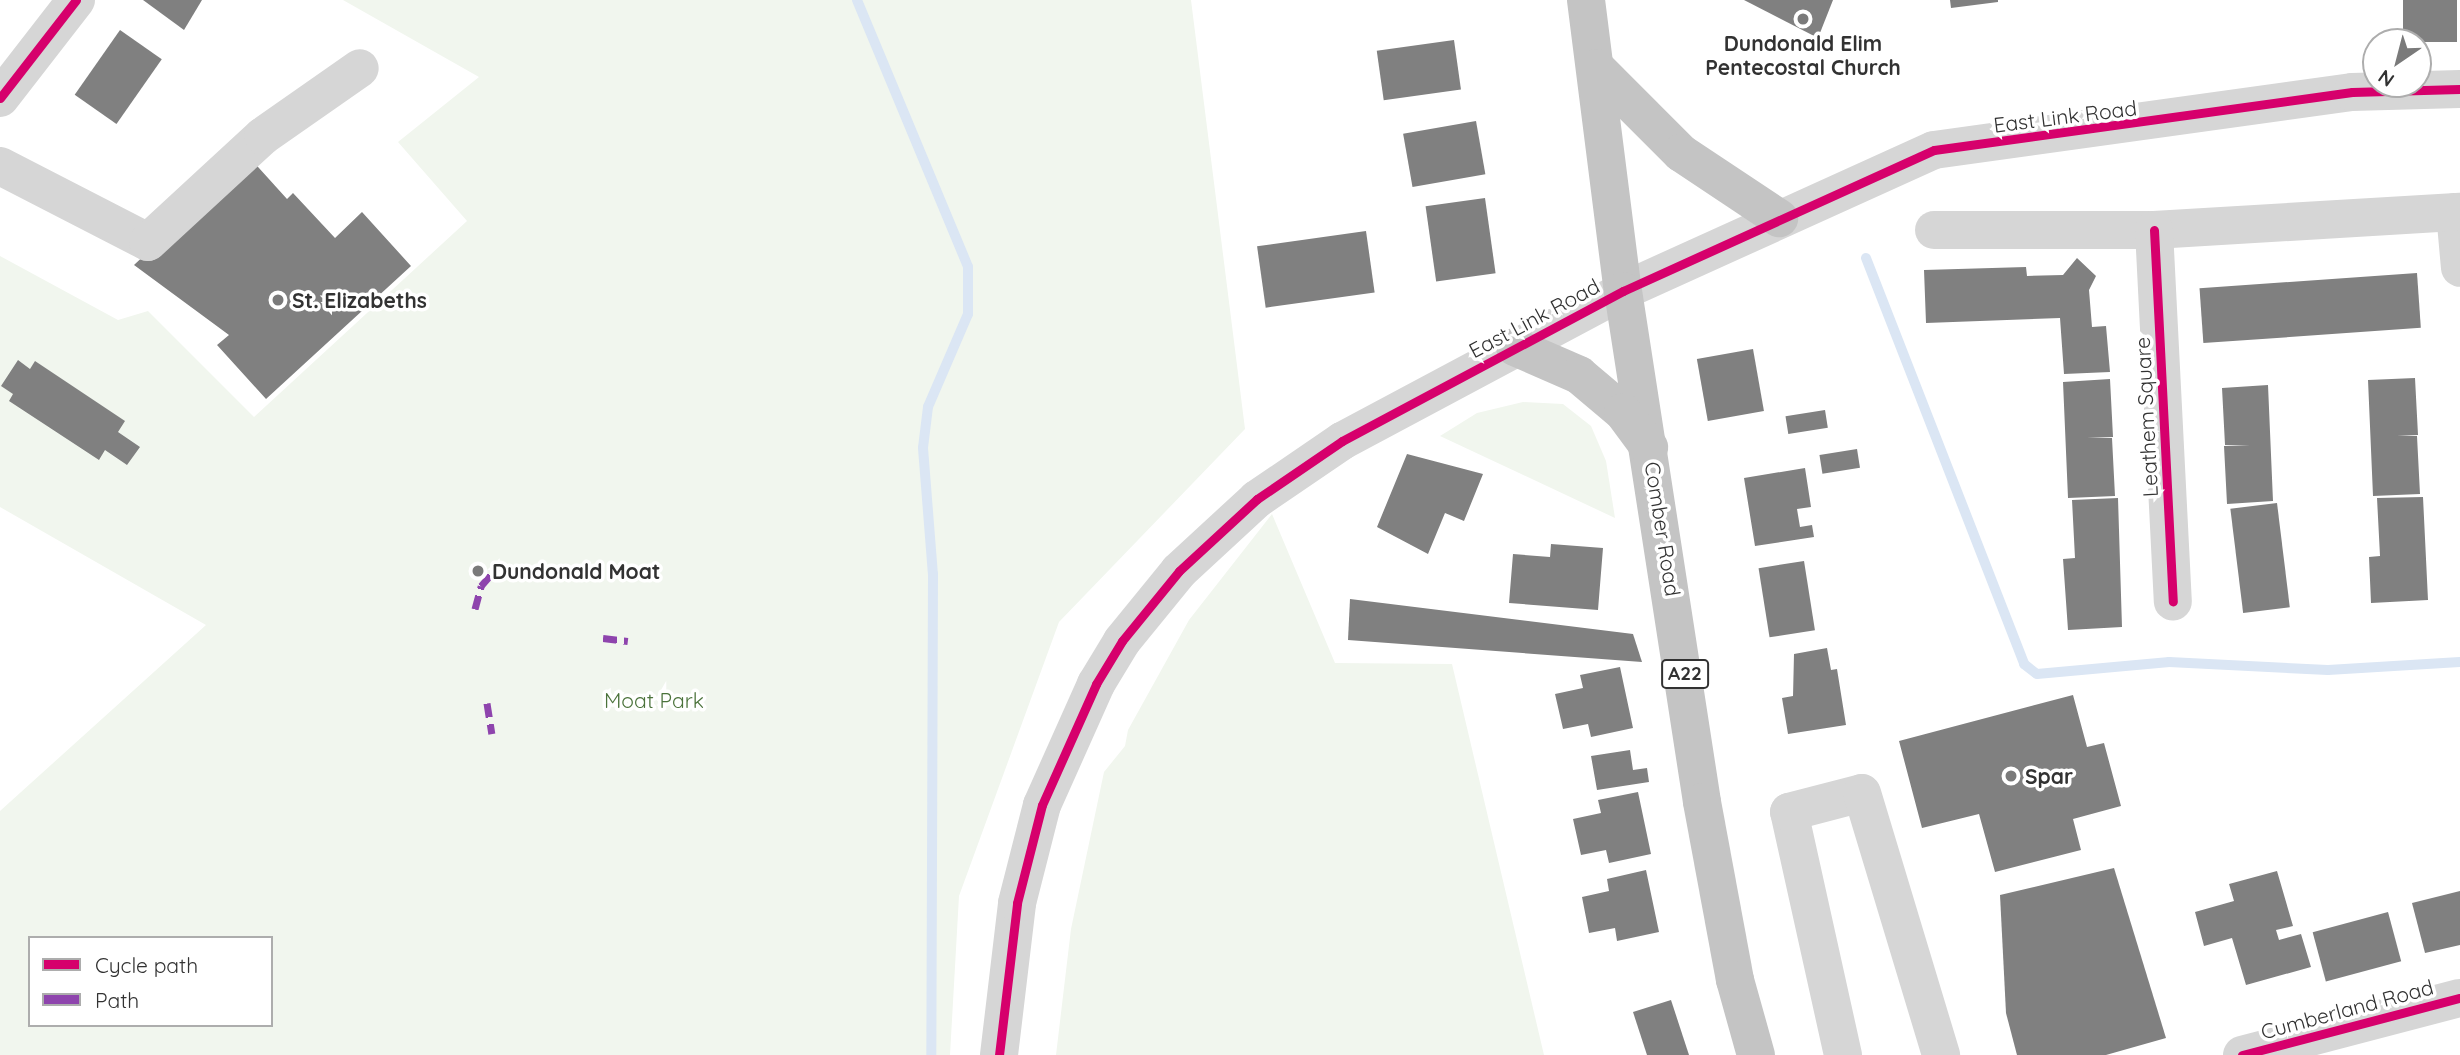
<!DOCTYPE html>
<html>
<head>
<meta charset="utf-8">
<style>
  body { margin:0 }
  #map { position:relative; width:2460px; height:1055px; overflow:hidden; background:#fff; font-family:Quicksand,sans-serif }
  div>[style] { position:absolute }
  .green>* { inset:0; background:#f1f6ee }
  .stream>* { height:10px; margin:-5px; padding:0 5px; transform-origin:5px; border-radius:5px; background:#dbe6f4 }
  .building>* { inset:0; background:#808080; transform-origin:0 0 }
  .minor>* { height:38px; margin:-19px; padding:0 19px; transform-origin:19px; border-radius:19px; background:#d6d6d6 }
  .highway>* { height:38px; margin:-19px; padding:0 19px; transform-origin:19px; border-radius:19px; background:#c4c4c4 }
  .quiet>* { height:7px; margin-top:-3.5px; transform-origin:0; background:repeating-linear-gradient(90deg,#8e44ad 0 14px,transparent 0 21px) }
  .cycleway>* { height:9px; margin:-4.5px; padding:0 4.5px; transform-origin:4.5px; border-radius:4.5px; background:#d6006c }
  .dots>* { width:19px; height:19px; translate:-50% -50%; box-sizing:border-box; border:4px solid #fff; border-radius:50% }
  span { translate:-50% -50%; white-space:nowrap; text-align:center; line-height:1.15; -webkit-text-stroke:7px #fff; paint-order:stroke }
  .shield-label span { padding:2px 5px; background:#fff; border:2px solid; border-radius:5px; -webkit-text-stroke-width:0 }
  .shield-label { font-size:19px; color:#323232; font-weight:700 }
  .poi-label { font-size:21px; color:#323232; font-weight:700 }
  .left { translate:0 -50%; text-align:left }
  .street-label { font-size:21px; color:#323232 }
  .park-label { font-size:21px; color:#4b733b }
  .legend { position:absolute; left:28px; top:936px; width:245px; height:91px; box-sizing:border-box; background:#fff; border:2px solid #adadad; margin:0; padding:9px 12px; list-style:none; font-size:21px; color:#323232 }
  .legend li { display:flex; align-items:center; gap:14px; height:35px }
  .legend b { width:35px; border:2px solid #adadad }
  .north { position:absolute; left:2362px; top:28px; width:70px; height:70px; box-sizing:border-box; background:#fff; border:2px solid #adadad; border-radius:50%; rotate:215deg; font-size:19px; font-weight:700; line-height:28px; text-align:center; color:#323232 }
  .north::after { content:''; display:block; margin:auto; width:24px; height:32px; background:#7a7a7a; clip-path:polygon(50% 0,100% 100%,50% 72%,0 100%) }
</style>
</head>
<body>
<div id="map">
  <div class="green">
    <div style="clip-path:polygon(evenodd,343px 0,1191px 0,1245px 429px,1059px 622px,959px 896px,950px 1055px,0 1055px,0 811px,206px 625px,0 507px,0 256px,118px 320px,148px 311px,254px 417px,467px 221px,398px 142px,479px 77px,343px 0,30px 938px,271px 938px,271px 1025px,30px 1025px,30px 938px)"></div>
    <div style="clip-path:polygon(1523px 402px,1563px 404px,1591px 426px,1606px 461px,1615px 518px,1440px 436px,1477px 413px)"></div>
    <div style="clip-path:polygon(1272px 514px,1335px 663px,1452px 664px,1544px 1055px,1056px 1055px,1071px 929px,1104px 772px,1125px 746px,1128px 730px,1189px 620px)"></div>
  </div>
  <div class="stream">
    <div style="left:857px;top:0;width:289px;rotate:67.4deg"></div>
    <div style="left:968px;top:267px;width:47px;rotate:90deg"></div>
    <div style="left:968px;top:314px;width:101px;rotate:113.3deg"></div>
    <div style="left:928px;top:407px;width:41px;rotate:97deg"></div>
    <div style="left:923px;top:448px;width:126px;rotate:85.5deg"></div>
    <div style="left:933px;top:574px;width:481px;rotate:90.2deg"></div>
    <div style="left:1866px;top:258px;width:436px;rotate:68.7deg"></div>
    <div style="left:2024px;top:664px;width:16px;rotate:38deg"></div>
    <div style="left:2037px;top:674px;width:133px;rotate:-5.2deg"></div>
    <div style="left:2169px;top:662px;width:159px;rotate:2.9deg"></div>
    <div style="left:2328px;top:670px;width:132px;rotate:-3.5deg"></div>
  </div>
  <div class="building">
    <div style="clip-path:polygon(143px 0,202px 0,184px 30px)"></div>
    <div style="clip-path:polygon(1744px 0,1833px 0,1818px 38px)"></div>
    <div style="clip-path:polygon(1950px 0,1998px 0,1998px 2px,1951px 8px)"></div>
    <div style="left:2403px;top:0;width:54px;height:42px"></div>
    <div style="left:120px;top:30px;width:51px;height:79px;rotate:35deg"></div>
    <div style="left:1454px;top:40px;width:50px;height:78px;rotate:82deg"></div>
    <div style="left:1476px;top:121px;width:54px;height:74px;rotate:80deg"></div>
    <div style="clip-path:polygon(249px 157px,287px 199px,293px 193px,335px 238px,362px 212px,411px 266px,266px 399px,217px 345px,229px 335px,134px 265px)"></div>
    <div style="left:1485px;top:198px;width:76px;height:60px;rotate:82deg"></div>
    <div style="left:1366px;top:231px;width:62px;height:110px;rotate:82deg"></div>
    <div style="clip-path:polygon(2077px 258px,2096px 276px,2089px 290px,2092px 327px,2106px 326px,2110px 372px,2064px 374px,2060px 318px,1926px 323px,1924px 270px,2026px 267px,2027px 276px,2063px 275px)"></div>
    <div style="left:2417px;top:273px;width:55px;height:218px;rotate:86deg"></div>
    <div style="left:1753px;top:349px;width:63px;height:57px;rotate:80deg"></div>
    <div style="clip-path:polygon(18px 360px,30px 369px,35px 361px,125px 421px,118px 432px,140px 447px,127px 465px,105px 450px,99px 460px,9px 401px,13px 394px,1px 386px)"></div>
    <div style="clip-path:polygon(2415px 378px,2418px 435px,2397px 436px,2417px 436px,2420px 494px,2373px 496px,2368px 380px)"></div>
    <div style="clip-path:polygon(2110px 379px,2113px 437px,2087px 438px,2112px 438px,2115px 496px,2068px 498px,2063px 382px)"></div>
    <div style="clip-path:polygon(2268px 385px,2273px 501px,2227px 504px,2224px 446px,2250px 445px,2225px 445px,2222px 388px)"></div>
    <div style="left:1825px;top:410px;width:18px;height:40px;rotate:81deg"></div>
    <div style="left:1857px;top:449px;width:19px;height:38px;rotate:81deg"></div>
    <div style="clip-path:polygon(1407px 454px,1483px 474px,1464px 521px,1445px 513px,1428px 554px,1377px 527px)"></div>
    <div style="clip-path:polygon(1805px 468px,1811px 507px,1797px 509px,1800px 527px,1812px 525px,1814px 537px,1755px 546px,1744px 478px)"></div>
    <div style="clip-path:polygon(2423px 497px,2428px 600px,2371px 603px,2369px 557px,2380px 556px,2377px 498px)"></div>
    <div style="clip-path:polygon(2118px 498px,2122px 627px,2068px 630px,2063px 559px,2075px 558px,2072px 500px)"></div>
    <div style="left:2277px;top:503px;width:105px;height:47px;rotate:83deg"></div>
    <div style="clip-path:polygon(1551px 544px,1603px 548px,1598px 610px,1509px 603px,1513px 554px,1550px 557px)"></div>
    <div style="left:1804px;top:561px;width:70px;height:46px;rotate:81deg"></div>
    <div style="clip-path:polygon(1350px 599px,1633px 634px,1642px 662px,1348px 640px)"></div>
    <div style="clip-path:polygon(1827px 648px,1831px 670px,1837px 669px,1846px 725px,1788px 734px,1782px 698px,1793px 696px,1794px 654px)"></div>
    <div style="clip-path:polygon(1620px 667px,1633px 728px,1591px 737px,1588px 724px,1563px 729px,1555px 694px,1583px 688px,1580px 675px)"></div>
    <div style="clip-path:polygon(2073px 695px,2087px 747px,2104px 743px,2121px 806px,2073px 819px,2081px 850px,1995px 872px,1979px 814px,1922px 828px,1899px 741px)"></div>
    <div style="clip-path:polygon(1630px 750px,1633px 770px,1647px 768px,1649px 782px,1597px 790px,1591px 756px)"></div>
    <div style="clip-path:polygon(1638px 792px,1651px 854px,1609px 863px,1606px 850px,1581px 855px,1573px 819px,1601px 813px,1598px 800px)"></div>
    <div style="clip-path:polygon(2114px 868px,2166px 1038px,2106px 1055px,2017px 1055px,2006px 1013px,2000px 895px)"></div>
    <div style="clip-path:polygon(1646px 870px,1659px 932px,1617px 941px,1615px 928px,1589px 933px,1582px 897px,1609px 891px,1607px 879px)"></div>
    <div style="clip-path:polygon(2277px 871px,2293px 926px,2276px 930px,2279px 940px,2301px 934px,2311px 967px,2246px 985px,2232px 938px,2204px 946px,2195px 912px,2234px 901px,2229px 884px)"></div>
    <div style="clip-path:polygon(2460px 891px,2460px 945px,2425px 953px,2412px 903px)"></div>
    <div style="left:2388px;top:912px;width:51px;height:78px;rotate:75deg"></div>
    <div style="clip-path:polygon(1671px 1000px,1689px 1055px,1647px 1055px,1633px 1012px)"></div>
  </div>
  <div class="minor">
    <div style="left:0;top:98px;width:124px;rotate:-52.2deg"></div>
    <div style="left:0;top:166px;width:166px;rotate:27.2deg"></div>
    <div style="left:148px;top:242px;width:156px;rotate:-42.7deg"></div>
    <div style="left:263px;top:136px;width:118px;rotate:-35deg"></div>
    <div style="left:2455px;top:212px;width:56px;rotate:84.9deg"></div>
    <div style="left:1934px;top:230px;width:220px"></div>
    <div style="left:2154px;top:230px;width:307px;rotate:-3.4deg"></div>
    <div style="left:2154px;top:230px;width:372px;rotate:87.1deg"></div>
    <div style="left:999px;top:1055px;width:153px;rotate:-83.2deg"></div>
    <div style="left:1017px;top:903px;width:101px;rotate:-75.7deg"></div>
    <div style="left:1042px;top:805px;width:133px;rotate:-65.9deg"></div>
    <div style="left:1096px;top:684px;width:50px;rotate:-58.8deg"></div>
    <div style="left:1122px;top:641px;width:90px;rotate:-50.8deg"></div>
    <div style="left:1179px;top:571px;width:106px;rotate:-42.7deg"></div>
    <div style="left:1257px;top:499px;width:103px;rotate:-34.3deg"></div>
    <div style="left:1342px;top:441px;width:319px;rotate:-28.1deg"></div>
    <div style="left:1623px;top:291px;width:341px;rotate:-24.4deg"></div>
    <div style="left:1934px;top:150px;width:422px;rotate:-7.9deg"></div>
    <div style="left:2352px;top:92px;width:108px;rotate:-1.6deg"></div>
    <div style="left:1843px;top:1055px;width:249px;rotate:-102.5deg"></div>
    <div style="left:1789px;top:812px;width:75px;rotate:-14.6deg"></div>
    <div style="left:1862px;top:793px;width:274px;rotate:73.2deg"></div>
    <div style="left:2242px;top:1055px;width:225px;rotate:-14.7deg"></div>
  </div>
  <div class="highway">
    <div style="left:1586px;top:0;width:293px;rotate:82.8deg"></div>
    <div style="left:1623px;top:291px;width:517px;rotate:81.21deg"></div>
    <div style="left:1702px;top:802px;width:181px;rotate:79.5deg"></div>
    <div style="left:1735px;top:980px;width:78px;rotate:74.4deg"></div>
    <div style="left:1596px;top:68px;width:120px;rotate:45deg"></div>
    <div style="left:1681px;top:153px;width:118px;rotate:33.6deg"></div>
    <div style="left:1515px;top:347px;width:70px;rotate:23.6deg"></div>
    <div style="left:1579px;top:375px;width:57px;rotate:40.1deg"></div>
    <div style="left:1623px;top:412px;width:44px;rotate:53.4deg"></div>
  </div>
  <div class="quiet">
    <div style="left:475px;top:609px;width:24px;rotate:-75deg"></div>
    <div style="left:481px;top:586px;width:28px;rotate:-49deg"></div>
    <div style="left:603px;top:638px;width:25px;rotate:7deg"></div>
    <div style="left:487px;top:703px;width:31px;rotate:81deg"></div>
  </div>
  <div class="cycleway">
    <div style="left:0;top:98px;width:124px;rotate:-52.2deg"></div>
    <div style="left:2154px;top:230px;width:372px;rotate:87.1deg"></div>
    <div style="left:999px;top:1055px;width:153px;rotate:-83.2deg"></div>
    <div style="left:1017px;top:903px;width:101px;rotate:-75.7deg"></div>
    <div style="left:1042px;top:805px;width:133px;rotate:-65.9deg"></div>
    <div style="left:1096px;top:684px;width:50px;rotate:-58.8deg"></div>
    <div style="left:1122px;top:641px;width:90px;rotate:-50.8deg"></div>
    <div style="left:1179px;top:571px;width:106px;rotate:-42.7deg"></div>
    <div style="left:1257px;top:499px;width:103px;rotate:-34.3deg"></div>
    <div style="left:1342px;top:441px;width:319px;rotate:-28.1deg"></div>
    <div style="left:1623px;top:291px;width:341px;rotate:-24.4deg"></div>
    <div style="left:1934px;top:150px;width:422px;rotate:-7.9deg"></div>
    <div style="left:2352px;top:92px;width:108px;rotate:-1.6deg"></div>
    <div style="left:2242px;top:1055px;width:225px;rotate:-14.7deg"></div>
  </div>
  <div class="dots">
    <div style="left:1803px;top:19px;background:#7a7a7a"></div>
    <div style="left:278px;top:300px;background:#7a7a7a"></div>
    <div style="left:478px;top:571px;background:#7a7a7a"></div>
    <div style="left:2011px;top:776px;background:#7a7a7a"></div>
  </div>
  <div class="shield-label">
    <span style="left:1685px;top:674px">A22</span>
  </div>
  <div class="poi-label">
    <span style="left:1803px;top:55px">Dundonald Elim<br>Pentecostal Church</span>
    <span class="left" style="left:292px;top:300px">St. Elizabeths</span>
    <span class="left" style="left:492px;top:571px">Dundonald Moat</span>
    <span class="left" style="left:2025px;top:776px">Spar</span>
  </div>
  <div class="street-label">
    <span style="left:2065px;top:116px;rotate:-7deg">East Link Road</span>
    <span style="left:1534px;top:318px;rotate:-28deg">East Link Road</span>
    <span style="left:2146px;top:417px;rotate:-93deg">Leathem Square</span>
    <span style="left:1663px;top:529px;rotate:81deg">Comber Road</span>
    <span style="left:2347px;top:1009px;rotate:-15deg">Cumberland Road</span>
  </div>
  <div class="park-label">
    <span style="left:654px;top:700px">Moat Park</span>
  </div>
  <ul class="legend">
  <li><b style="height:9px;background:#d6006c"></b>Cycle path</li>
  <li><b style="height:9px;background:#8e44ad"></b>Path</li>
  </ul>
  <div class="north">N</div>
</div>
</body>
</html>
